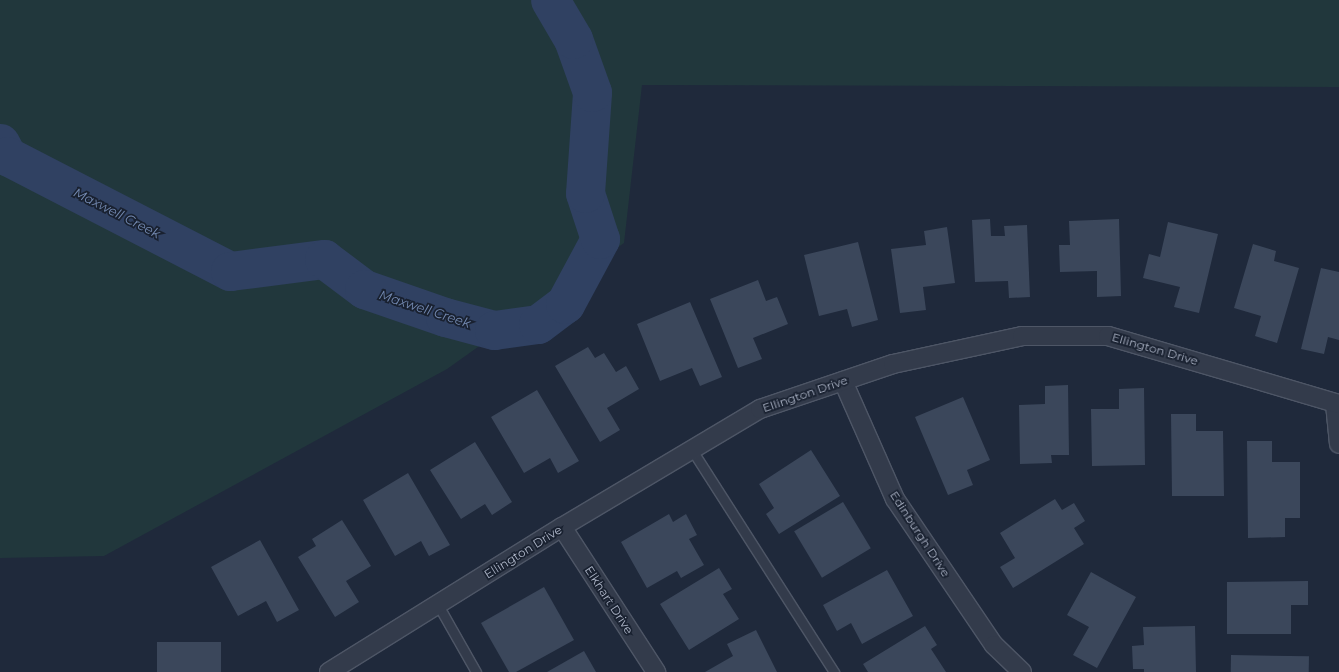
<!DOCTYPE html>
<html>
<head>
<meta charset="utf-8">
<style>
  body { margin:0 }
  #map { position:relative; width:1339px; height:672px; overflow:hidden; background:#1f293b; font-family:Montserrat,sans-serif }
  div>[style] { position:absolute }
  .green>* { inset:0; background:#21373c }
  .river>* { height:39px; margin:-19.5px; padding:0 19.5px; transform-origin:19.5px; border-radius:19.5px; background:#304162 }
  .building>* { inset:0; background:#3b475b; transform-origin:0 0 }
  .roads { filter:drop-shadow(1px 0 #4e5666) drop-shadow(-1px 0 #4e5666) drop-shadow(0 1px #4e5666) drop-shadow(0 -1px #4e5666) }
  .lane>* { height:9px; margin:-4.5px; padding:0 4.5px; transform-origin:4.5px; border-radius:4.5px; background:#333b4b }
  .street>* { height:18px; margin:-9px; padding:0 9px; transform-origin:9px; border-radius:9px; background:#333b4b }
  span { translate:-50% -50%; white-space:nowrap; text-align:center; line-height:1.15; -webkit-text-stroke:3.5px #192130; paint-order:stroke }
  .street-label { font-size:12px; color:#aeb6c8 }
  .water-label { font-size:13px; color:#748ab2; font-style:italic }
</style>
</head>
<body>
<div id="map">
  <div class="green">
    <div style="clip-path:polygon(0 0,1339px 0,1339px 87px,642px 85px,624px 243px,447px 369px,104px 556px,0 558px)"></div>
  </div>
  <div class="river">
    <div style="left:0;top:143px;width:15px;rotate:62deg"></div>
    <div style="left:7px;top:156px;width:251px;rotate:27.3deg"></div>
    <div style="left:230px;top:271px;width:95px;rotate:-7.3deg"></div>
    <div style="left:324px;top:259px;width:50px;rotate:36.9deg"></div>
    <div style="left:364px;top:289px;width:86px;rotate:19.1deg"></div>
    <div style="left:445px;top:317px;width:51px;rotate:14.9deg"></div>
    <div style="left:494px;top:330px;width:44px;rotate:-7.8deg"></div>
    <div style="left:538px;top:324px;width:34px;rotate:-37deg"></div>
    <div style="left:565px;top:304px;width:74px;rotate:-61.7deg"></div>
    <div style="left:600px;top:239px;width:48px;rotate:-108.1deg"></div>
    <div style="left:585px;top:193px;width:101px;rotate:-86deg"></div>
    <div style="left:592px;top:92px;width:56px;rotate:-109.7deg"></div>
    <div style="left:573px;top:39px;width:45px;rotate:-120.5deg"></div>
  </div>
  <div class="building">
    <div style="clip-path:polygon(990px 219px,991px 236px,1005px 236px,1004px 226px,1027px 225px,1030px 297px,1009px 298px,1008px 281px,975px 282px,972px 220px)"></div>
    <div style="clip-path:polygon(1119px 219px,1121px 296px,1097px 297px,1097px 271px,1060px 272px,1059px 245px,1070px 245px,1069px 221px)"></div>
    <div style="clip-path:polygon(1168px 222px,1218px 234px,1199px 313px,1174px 307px,1180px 287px,1143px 278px,1149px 254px,1160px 257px)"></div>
    <div style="clip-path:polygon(947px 227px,955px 283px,923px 287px,926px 310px,900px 313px,891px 249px,926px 245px,924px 231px)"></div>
    <div style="clip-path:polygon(858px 242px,878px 320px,852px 327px,847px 309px,819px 316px,804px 255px)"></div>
    <div style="clip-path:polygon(1253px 244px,1276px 251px,1274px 261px,1299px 268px,1277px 343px,1255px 336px,1261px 316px,1234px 308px)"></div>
    <div style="clip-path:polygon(1321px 268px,1339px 272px,1339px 340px,1328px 337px,1324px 354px,1301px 349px)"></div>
    <div style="clip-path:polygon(758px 280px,766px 301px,777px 297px,788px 324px,753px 338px,762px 359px,738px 368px,710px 299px)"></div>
    <div style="clip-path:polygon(690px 302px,722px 377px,700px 386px,692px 368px,660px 381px,637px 324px)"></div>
    <div style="clip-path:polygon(588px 347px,595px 358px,604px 353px,616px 372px,626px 366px,639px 389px,607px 408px,620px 430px,600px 442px,555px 366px)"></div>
    <div style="clip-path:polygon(1068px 385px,1069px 455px,1051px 455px,1052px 463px,1020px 464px,1019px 405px,1045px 404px,1045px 386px)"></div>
    <div style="clip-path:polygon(1144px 388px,1145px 465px,1092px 466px,1091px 409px,1119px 409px,1119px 389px)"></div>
    <div style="clip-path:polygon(537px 390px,579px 461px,558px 473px,550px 458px,524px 473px,491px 417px)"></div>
    <div style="clip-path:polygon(963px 397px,990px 460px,967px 470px,973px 485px,948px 495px,915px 417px)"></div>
    <div style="clip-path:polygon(1171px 414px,1196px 414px,1196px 431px,1223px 431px,1224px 496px,1172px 496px)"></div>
    <div style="clip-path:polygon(1247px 441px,1272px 441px,1272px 462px,1300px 462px,1300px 518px,1285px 518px,1285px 537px,1248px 538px)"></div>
    <div style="clip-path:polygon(475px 442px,512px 502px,492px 515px,485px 504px,461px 519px,430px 470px)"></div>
    <div style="clip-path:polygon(811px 450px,840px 496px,779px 534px,766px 514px,774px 508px,759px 484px)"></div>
    <div style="clip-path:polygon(408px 473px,450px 545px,429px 556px,421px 541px,395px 556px,363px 500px)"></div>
    <div style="clip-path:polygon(1055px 499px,1062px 510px,1074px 503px,1085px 521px,1074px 528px,1084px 544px,1013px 588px,1000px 567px,1015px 558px,1000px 533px)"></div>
    <div style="left:843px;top:502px;width:54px;height:57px;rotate:59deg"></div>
    <div style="clip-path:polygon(669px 514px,673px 522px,686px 514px,697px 535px,689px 539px,704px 565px,681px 578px,677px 571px,647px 588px,621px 542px)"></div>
    <div style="clip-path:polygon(342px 520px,371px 566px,346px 581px,359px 602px,335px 617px,298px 557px,316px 546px,312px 539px)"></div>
    <div style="clip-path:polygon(260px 540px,299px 610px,277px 622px,266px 601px,238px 616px,211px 567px)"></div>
    <div style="clip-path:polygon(719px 568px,732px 589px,723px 594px,739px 619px,689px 650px,660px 604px)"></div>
    <div style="clip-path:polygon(887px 570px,913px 616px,862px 644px,851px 623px,837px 631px,823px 605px)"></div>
    <div style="clip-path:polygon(1091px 572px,1136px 597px,1097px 668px,1073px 655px,1089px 627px,1067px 615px)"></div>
    <div style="clip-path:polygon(1308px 581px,1308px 605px,1291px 605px,1291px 634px,1227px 634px,1227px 582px)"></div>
    <div style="clip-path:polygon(544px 587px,574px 640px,516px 672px,509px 672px,481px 623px)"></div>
    <div style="clip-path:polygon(925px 626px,937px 645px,931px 649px,946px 672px,868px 672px,863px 664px)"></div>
    <div style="clip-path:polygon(1195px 626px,1196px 672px,1144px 672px,1144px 669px,1133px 669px,1132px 646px,1144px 645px,1143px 627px)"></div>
    <div style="clip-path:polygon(756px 630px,777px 672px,705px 672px,733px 656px,727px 644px)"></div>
    <div style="left:221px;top:642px;width:30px;height:64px;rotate:90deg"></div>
    <div style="clip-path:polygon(584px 651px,596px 672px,547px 672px)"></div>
    <div style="left:1231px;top:655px;width:78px;height:17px;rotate:1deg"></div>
  </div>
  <div class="roads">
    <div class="lane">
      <div style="left:692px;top:450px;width:264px;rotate:57.4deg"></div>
      <div style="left:438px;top:605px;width:77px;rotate:60.4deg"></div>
    </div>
    <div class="street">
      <div style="left:843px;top:381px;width:129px;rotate:66.2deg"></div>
      <div style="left:895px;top:499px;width:176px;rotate:55.9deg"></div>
      <div style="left:994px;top:645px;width:39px;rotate:44deg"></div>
      <div style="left:1335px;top:404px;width:40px;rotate:84.3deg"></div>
      <div style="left:562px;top:527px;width:173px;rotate:57deg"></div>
      <div style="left:329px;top:672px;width:274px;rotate:-31.9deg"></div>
      <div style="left:562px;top:527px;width:230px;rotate:-30.8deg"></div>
      <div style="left:760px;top:409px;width:140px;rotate:-18.7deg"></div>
      <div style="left:893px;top:364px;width:132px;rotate:-12.2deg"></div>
      <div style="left:1022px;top:336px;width:86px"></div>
      <div style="left:1108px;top:336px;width:241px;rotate:16.4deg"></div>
    </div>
  </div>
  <div class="street-label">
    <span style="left:1155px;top:349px;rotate:16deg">Ellington Drive</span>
    <span style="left:805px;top:394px;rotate:-19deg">Ellington Drive</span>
    <span style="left:920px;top:534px;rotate:57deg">Edinburgh Drive</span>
    <span style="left:523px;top:552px;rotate:-32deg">Ellington Drive</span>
    <span style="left:609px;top:600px;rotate:57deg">Elkhart Drive</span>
  </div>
  <div class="water-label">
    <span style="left:117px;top:213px;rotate:27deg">Maxwell Creek</span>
    <span style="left:425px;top:309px;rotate:18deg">Maxwell Creek</span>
  </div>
</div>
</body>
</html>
